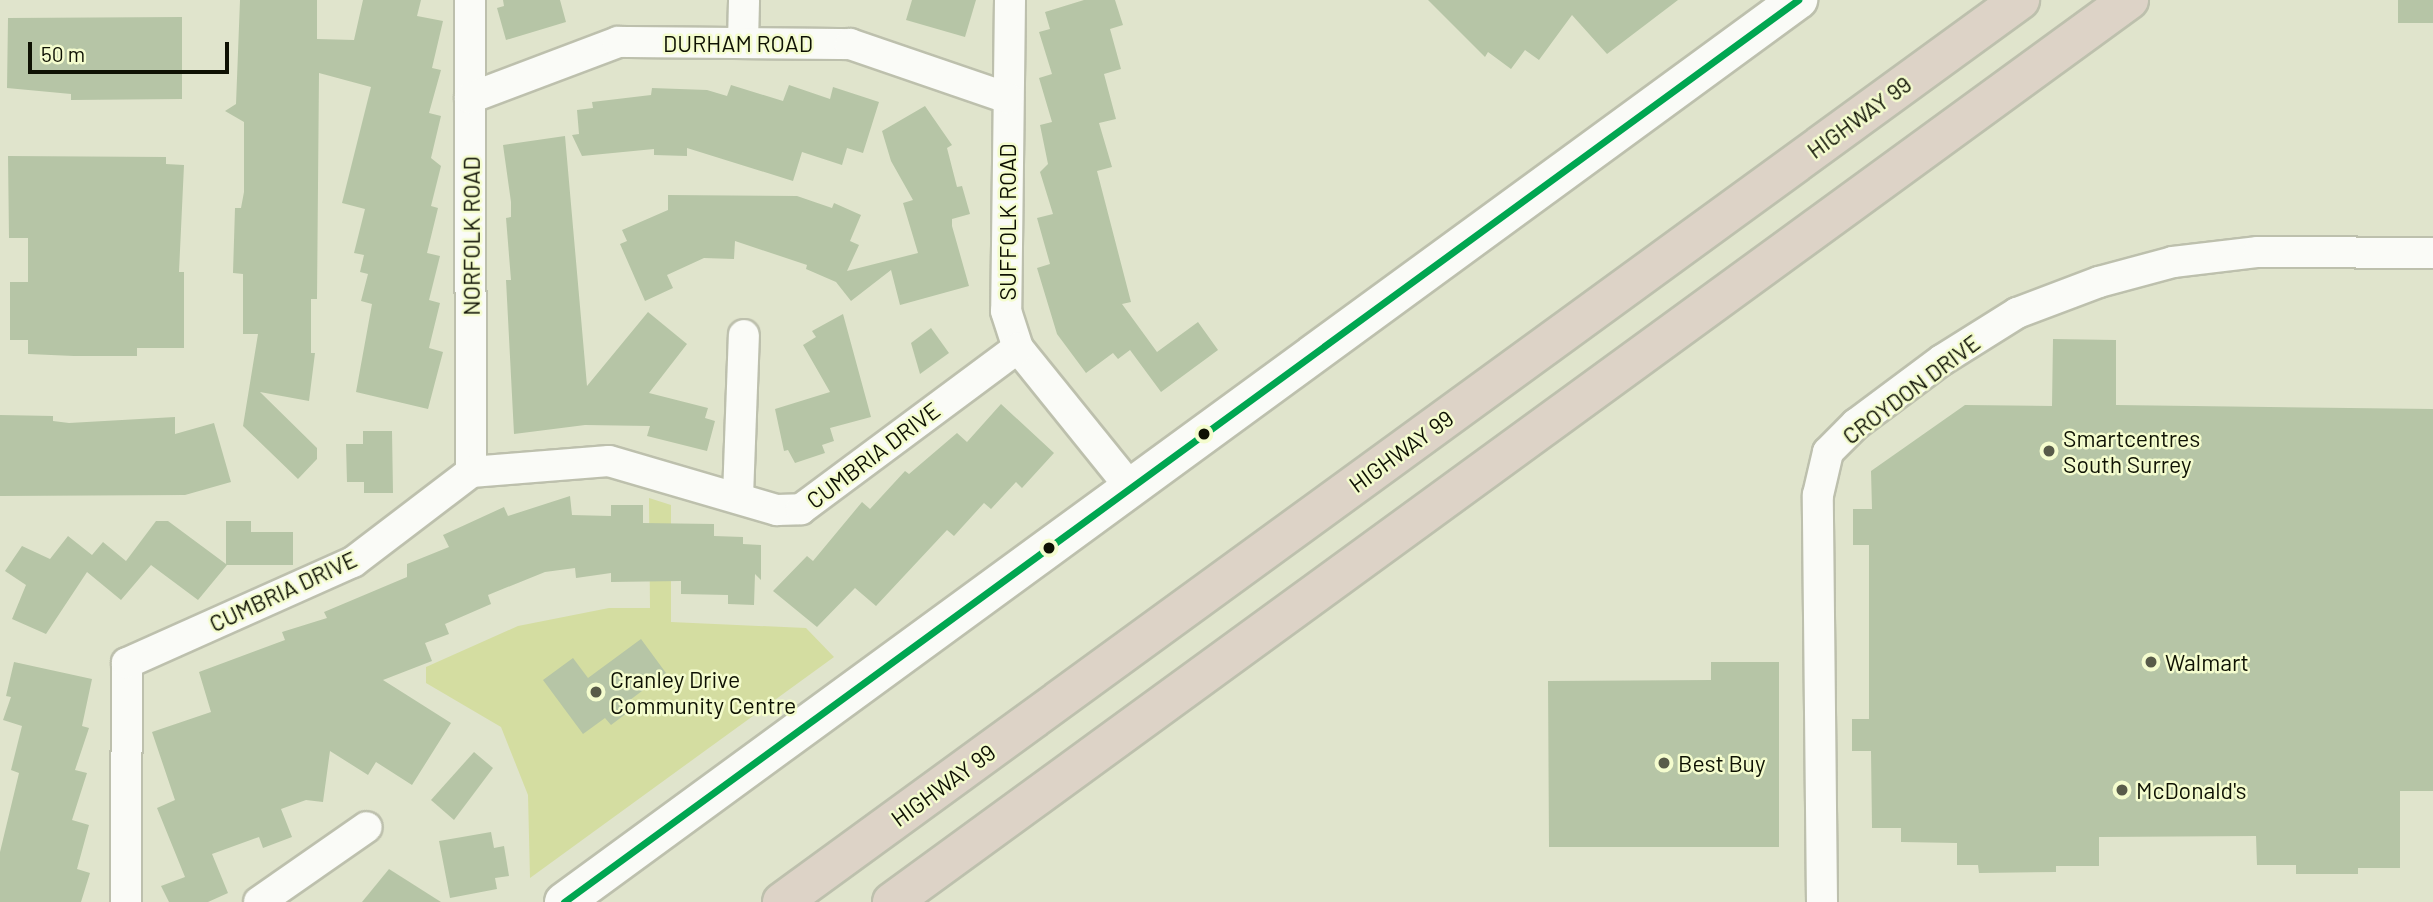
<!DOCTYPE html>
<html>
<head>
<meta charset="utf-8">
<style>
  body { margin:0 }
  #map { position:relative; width:2433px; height:902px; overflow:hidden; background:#e0e4cc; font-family:Barlow,sans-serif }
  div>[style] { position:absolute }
  .green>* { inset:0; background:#d4dda1 }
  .building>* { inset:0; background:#b6c5a6; transform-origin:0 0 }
  .roads { filter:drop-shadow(2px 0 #bdc0ad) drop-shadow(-2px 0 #bdc0ad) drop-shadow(0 2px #bdc0ad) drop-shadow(0 -2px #bdc0ad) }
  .minor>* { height:30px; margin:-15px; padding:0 15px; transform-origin:15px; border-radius:15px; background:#fafbf7 }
  .tertiary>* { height:38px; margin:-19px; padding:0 19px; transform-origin:19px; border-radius:19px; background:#fafbf7 }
  .motorway>* { height:38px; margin:-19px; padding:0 19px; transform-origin:19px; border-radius:19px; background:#ddd3c7 }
  .bus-1>* { height:7px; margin:-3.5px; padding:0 3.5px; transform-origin:3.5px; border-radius:3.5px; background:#00a651 }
  .dots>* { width:19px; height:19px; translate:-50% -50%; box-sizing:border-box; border:4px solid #f4fcce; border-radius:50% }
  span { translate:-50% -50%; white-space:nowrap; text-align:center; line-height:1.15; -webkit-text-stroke:5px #f4fcce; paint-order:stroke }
  .street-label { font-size:23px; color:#0e1103 }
  .poi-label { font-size:23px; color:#0e1103 }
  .left { translate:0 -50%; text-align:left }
  .scale { position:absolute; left:28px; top:42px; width:201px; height:32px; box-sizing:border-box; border:4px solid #0e1103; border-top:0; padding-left:9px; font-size:21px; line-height:24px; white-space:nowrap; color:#0e1103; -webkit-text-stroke:5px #f4fcce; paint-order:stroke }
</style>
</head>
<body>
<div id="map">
  <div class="green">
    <div style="clip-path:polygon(649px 498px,671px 505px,671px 622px,806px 628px,834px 657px,530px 878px,528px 795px,501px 727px,426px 683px,426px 667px,518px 626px,609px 608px,650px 608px)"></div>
  </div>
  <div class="building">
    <div style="clip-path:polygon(240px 0,317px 0,317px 39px,354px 40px,363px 0,421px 0,417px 16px,443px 21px,432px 68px,441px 70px,429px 113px,441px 116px,431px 158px,441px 166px,431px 206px,438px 208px,427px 253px,440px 256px,429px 300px,440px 303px,429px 348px,443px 352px,428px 409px,356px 392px,372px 304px,361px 301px,368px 274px,360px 272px,364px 255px,354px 253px,365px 209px,342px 203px,371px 87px,319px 73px,317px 299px,311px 299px,311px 353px,315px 353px,309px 401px,260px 392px,317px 448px,317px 459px,298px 479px,243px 426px,258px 334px,243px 334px,243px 274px,233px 273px,235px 208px,241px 208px,244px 192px,244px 122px,225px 111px,236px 104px)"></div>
    <div style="clip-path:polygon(503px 0,560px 0,566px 22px,506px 40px,497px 8px,504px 6px)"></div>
    <div style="clip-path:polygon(912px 0,976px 0,965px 37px,906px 20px)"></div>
    <div style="clip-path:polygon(1084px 0,1115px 0,1123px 25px,1110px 29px,1121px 69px,1104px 74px,1116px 119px,1099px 123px,1112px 167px,1097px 171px,1131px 302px,1122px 304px,1157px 352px,1198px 322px,1218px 350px,1161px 392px,1130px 350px,1118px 359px,1113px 353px,1086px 373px,1057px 334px,1037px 268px,1050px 264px,1037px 218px,1053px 214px,1040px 172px,1048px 164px,1040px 125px,1052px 122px,1039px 78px,1052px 74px,1039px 32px,1050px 29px,1045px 12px)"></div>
    <div style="clip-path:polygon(1428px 0,1678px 0,1607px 54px,1572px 15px,1539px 60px,1525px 50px,1511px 69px,1488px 52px,1485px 57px)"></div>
    <div style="left:2398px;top:0;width:35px;height:23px"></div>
    <div style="clip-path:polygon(182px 17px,182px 99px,71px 100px,71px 94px,7px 88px,8px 18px)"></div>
    <div style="clip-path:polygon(731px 85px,783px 101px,789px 85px,830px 99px,833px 87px,879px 102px,863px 153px,847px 148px,842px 165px,802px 152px,793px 181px,687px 148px,687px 156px,654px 155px,654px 149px,582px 156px,572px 135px,579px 134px,577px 110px,593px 108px,592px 102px,651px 95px,652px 88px,707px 90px,727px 96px)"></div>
    <div style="clip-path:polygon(925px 106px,952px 145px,947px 148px,957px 187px,962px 186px,970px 214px,952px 219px,952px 226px,969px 286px,900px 305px,891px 270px,851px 301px,836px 282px,806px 269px,807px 265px,735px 241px,734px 259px,704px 258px,667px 275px,673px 288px,645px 301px,620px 244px,627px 241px,622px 230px,668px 210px,668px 195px,797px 196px,832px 208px,834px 203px,861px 215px,850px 241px,859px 245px,847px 271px,918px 253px,903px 203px,913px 200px,891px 161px,882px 131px)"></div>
    <div style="clip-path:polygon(565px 136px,587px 386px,648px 312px,687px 344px,649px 393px,708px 408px,705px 418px,715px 421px,707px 451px,647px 436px,650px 426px,585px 425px,514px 434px,506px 280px,511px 280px,506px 218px,511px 217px,511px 202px,503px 145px)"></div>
    <div style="clip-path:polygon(8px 156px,166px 157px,166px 164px,184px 165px,179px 272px,184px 272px,184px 348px,137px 348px,137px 356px,74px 356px,28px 354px,28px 340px,10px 340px,10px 282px,28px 282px,28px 238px,9px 238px)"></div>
    <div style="clip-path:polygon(843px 314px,871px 417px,830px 428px,834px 441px,822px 445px,825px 453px,795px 463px,788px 450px,784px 451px,775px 409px,830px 392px,803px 345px,816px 337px,812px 331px)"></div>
    <div style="clip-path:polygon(931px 328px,949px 353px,920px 374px,911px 343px)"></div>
    <div style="clip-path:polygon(2053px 339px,2116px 340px,2116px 405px,2433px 409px,2433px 791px,2400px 791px,2400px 868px,2358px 868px,2358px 874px,2296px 874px,2296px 865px,2257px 865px,2256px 836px,2099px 837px,2099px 866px,2056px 866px,2056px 872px,1979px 873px,1978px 865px,1957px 865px,1957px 843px,1901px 842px,1901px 828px,1872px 828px,1871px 751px,1852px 751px,1852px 719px,1869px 719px,1869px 545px,1853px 545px,1853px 509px,1872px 509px,1871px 471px,1965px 405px,2052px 406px)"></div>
    <div style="clip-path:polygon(1001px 404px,1054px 453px,1022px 488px,1016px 482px,991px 509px,984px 503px,954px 536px,947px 530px,876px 606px,855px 588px,817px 627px,773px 591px,807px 556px,813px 561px,862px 502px,870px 509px,905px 471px,909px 474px,957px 433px,967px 442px)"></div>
    <div style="clip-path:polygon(0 415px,53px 416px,53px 421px,69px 423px,175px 417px,175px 434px,214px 423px,231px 482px,185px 495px,0 496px)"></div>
    <div style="clip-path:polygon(363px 431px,392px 431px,393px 493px,364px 493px,364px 482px,347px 482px,346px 444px,363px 444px)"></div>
    <div style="clip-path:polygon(570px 496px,572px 515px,611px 516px,611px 505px,643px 505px,643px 523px,714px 524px,714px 536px,743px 537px,743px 544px,761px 545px,761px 580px,755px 574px,754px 605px,728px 604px,728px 595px,681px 594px,681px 581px,611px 582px,611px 573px,576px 578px,575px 568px,545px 572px,488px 595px,491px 604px,445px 624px,449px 634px,425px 643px,432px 661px,383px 680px,451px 723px,412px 785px,376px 762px,368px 775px,330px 751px,323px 802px,306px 800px,281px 809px,292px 837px,263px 848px,259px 837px,212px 854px,228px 893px,208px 902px,169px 902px,161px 886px,185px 877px,157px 808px,175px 800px,152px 732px,211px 712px,199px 672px,285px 640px,282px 632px,327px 618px,324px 612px,407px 577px,407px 564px,449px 547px,443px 535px,504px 507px,508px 516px)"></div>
    <div style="clip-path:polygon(156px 521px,168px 521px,226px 564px,226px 521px,251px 521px,251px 532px,293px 532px,293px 565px,227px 565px,198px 600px,151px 565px,121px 600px,87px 572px,46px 634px,12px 619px,26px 585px,5px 571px,22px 546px,50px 559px,68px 536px,92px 555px,103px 542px,126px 561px)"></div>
    <div style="clip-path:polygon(641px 639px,666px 673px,626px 703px,631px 710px,611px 725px,605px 718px,583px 734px,543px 680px,573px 658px,588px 678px)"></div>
    <div style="clip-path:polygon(14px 662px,92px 679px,82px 726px,89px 728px,75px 770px,87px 773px,72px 820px,89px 825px,77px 869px,90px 873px,81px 902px,0 902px,0 852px,19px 773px,11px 770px,22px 726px,3px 720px,11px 697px,6px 696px)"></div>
    <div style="clip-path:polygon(1711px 662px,1779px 662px,1779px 847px,1549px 847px,1548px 681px,1711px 680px)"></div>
    <div style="clip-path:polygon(474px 752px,493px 768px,454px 820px,431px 800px)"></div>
    <div style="clip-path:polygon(491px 832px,494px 848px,504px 846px,509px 876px,495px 878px,497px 889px,450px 898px,439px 841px)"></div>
    <div style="clip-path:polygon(389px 869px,441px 902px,362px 902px)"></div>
  </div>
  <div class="roads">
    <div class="minor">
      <div style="left:470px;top:0;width:472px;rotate:89.9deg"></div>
      <div style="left:1010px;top:0;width:311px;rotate:90.7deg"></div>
      <div style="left:1006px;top:311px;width:39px;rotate:72deg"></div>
      <div style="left:1018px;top:348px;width:179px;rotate:51.1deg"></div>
      <div style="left:743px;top:42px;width:42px;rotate:-88.6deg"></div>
      <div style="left:470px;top:98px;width:158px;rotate:-20.7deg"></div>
      <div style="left:618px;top:42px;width:232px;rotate:0.5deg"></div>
      <div style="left:850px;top:44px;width:167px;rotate:18.9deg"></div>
      <div style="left:738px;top:496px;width:161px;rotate:-87.9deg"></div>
      <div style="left:126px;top:902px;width:239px;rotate:-89.8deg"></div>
      <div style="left:127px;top:663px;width:248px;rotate:-24.1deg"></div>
      <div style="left:353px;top:562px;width:148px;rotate:-37.3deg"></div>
      <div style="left:471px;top:472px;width:138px;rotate:-4.6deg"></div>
      <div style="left:609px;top:461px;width:175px;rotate:16.3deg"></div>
      <div style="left:777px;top:510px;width:24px;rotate:-2deg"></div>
      <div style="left:801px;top:509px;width:270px;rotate:-36.6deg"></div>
      <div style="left:259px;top:902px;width:131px;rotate:-34.8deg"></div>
      <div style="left:1822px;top:902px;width:407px;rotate:-90.6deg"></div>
      <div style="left:1818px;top:495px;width:44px;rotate:-76.9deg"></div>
      <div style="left:1828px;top:452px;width:40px;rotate:-45deg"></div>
      <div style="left:1856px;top:424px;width:107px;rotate:-36.7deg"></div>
      <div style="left:1942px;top:360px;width:89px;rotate:-32.1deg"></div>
      <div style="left:2017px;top:313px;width:88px;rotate:-20.7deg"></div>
      <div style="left:2099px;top:282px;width:77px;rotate:-15.1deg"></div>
      <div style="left:2173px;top:262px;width:86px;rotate:-6.7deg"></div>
      <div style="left:2258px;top:252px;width:175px;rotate:0.3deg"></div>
    </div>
    <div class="tertiary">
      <div style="left:564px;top:902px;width:1529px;rotate:-36.17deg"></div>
    </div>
    <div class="motorway">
      <div style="left:782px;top:902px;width:1532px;rotate:-36.08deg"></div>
      <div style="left:892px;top:902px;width:1531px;rotate:-36.1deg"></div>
    </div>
  </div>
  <div class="bus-1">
    <div style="left:564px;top:902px;width:1529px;rotate:-36.17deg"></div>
  </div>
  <div class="dots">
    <div style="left:1204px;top:434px;background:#0e1103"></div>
    <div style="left:2049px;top:451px;background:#585b49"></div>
    <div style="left:1049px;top:548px;background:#0e1103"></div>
    <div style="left:2151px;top:662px;background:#585b49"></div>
    <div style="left:596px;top:692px;background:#585b49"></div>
    <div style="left:1664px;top:763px;background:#585b49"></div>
    <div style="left:2122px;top:790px;background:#585b49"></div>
  </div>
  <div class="street-label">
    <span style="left:738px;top:43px">DURHAM ROAD</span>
    <span style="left:1859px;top:117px;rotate:-36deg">HIGHWAY 99</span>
    <span style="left:1007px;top:222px;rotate:-90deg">SUFFOLK ROAD</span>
    <span style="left:471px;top:236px;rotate:-90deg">NORFOLK ROAD</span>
    <span style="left:1911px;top:389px;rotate:-37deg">CROYDON DRIVE</span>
    <span style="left:1401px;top:451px;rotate:-36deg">HIGHWAY 99</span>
    <span style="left:873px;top:455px;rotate:-37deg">CUMBRIA DRIVE</span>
    <span style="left:283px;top:591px;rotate:-25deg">CUMBRIA DRIVE</span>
    <span style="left:943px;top:785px;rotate:-36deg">HIGHWAY 99</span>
  </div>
  <div class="poi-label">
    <span class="left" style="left:2063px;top:451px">Smartcentres<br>South Surrey</span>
    <span class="left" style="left:2165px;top:662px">Walmart</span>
    <span class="left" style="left:610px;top:692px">Cranley Drive<br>Community Centre</span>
    <span class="left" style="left:1678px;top:763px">Best Buy</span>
    <span class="left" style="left:2136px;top:790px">McDonald's</span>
  </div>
  <div class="scale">50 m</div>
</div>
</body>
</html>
